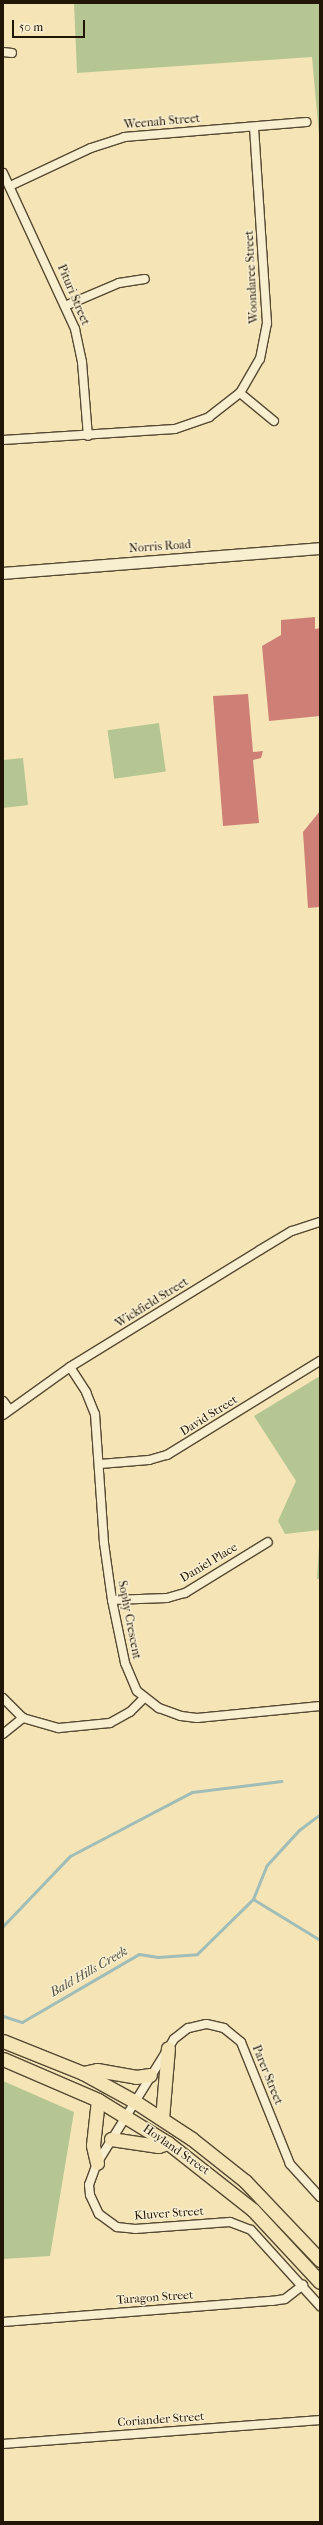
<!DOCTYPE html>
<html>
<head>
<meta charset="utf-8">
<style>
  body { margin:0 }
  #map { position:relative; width:323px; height:2525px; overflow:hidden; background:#f5e5b6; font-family:"IM FELL French Canon",serif }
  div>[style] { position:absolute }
  .green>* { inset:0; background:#b5c693; transform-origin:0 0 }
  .stream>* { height:3px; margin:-1.5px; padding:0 1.5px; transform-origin:1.5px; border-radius:1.5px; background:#a0bdb8 }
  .building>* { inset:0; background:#ce8076 }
  .roads { filter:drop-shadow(1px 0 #564932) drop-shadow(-1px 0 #564932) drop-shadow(0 1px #564932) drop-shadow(0 -1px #564932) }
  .street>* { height:8px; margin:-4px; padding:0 4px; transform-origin:4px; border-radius:4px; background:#f8eed0 }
  .secondary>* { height:11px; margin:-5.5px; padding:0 5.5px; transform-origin:5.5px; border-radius:5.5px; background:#f8eed0 }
  .primary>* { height:13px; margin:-6.5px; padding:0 6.5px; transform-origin:6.5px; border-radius:6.5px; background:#f5e5b6 }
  span { translate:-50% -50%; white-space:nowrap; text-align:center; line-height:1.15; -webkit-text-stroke:3px #f8eed0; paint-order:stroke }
  .street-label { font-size:12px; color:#211506 }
  .water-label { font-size:13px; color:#4d5044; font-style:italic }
  .frame { position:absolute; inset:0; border:4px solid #211506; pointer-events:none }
  .scale { position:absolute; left:12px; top:20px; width:73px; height:18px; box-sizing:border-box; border:2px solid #211506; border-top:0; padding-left:5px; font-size:12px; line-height:14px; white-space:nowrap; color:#211506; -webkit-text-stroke:3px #f8eed0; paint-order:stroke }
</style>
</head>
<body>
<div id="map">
  <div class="green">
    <div style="clip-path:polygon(74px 3px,320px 3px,320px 146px,312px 57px,77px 73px)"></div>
    <div style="left:159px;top:723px;width:49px;height:52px;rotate:82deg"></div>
    <div style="clip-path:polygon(23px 758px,28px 805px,3px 808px,3px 760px)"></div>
    <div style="clip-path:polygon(320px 1376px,320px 1579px,317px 1579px,320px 1530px,285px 1534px,278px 1521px,296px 1481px,254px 1416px)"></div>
    <div style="clip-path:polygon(3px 2081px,74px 2112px,50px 2256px,3px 2259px)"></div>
  </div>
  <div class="stream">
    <div style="left:253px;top:1899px;width:79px;rotate:31.5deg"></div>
    <div style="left:3px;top:1926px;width:97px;rotate:-46.3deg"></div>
    <div style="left:70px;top:1856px;width:138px;rotate:-27.7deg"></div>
    <div style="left:192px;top:1792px;width:90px;rotate:-7deg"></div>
    <div style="left:3px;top:2016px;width:20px;rotate:18deg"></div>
    <div style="left:22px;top:2022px;width:135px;rotate:-30.2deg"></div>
    <div style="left:139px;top:1954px;width:19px;rotate:9deg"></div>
    <div style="left:158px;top:1957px;width:39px;rotate:-4deg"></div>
    <div style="left:197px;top:1954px;width:78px;rotate:-44.5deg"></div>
    <div style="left:253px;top:1899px;width:35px;rotate:-68deg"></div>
    <div style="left:266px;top:1866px;width:49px;rotate:-47.5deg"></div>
    <div style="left:299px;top:1830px;width:26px;rotate:-37deg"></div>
  </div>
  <div class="building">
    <div style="clip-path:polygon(315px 617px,315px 629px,320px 628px,320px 716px,269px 721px,262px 646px,281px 635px,281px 620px)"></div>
    <div style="clip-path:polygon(248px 694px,253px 752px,263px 751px,261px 758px,253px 760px,259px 823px,223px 826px,213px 696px)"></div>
    <div style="clip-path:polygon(320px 811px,320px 907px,308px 908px,303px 832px)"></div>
  </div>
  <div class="roads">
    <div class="street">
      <div style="left:3px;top:52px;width:9px;rotate:6deg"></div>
      <div style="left:3px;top:173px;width:172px;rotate:65.2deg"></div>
      <div style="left:75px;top:329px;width:34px;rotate:78deg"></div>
      <div style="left:82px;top:362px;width:74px;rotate:85.4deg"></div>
      <div style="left:10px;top:186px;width:89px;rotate:-25.1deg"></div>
      <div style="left:91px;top:148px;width:35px;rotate:-18deg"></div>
      <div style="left:124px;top:137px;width:183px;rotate:-4.7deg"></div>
      <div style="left:65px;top:306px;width:59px;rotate:-23.1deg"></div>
      <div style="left:119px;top:283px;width:26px;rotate:-9deg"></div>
      <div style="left:240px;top:393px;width:44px;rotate:39.5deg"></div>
      <div style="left:3px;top:440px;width:172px;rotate:-3.7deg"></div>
      <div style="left:175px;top:429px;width:36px;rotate:-19deg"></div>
      <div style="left:209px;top:417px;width:39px;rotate:-38deg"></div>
      <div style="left:240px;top:393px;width:39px;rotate:-60deg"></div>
      <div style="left:260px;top:359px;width:37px;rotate:-79deg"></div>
      <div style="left:267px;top:323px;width:196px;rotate:-93.8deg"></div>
      <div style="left:70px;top:1367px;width:30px;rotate:57deg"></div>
      <div style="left:86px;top:1392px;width:24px;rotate:68deg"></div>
      <div style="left:95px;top:1414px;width:129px;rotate:86deg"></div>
      <div style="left:104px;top:1543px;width:58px;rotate:82deg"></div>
      <div style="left:112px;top:1600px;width:64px;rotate:78.3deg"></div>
      <div style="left:125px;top:1663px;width:30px;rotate:67deg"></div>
      <div style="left:137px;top:1691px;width:28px;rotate:38deg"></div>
      <div style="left:159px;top:1708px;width:23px;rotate:20deg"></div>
      <div style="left:181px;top:1716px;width:16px;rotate:7deg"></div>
      <div style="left:197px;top:1718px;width:124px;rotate:-5.6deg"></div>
      <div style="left:3px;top:1401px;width:10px;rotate:53deg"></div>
      <div style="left:3px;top:1415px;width:82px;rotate:-35.6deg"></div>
      <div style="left:70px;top:1367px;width:223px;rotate:-31.6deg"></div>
      <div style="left:260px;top:1250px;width:37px;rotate:-31deg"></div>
      <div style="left:292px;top:1231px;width:29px;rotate:-18deg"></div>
      <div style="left:100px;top:1464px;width:49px;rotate:-4.7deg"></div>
      <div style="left:149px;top:1460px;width:19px;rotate:-16deg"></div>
      <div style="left:167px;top:1455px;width:180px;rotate:-31.6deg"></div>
      <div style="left:112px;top:1600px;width:55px;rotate:-2.1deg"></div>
      <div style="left:167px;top:1598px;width:19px;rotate:-16deg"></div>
      <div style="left:185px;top:1593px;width:97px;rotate:-31.6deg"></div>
      <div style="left:3px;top:1698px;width:28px;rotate:45deg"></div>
      <div style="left:23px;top:1718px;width:37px;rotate:16deg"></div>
      <div style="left:59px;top:1728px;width:51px;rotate:-5.6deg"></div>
      <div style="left:110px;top:1723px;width:23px;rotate:-29deg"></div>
      <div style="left:130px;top:1712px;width:20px;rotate:-45deg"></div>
      <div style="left:3px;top:1734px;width:26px;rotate:-39deg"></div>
      <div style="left:320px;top:2197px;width:45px;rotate:-132.3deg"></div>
      <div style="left:290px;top:2164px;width:131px;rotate:-111.9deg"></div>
      <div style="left:241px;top:2042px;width:22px;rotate:-141deg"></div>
      <div style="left:224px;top:2028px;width:18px;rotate:-167deg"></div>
      <div style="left:206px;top:2024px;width:18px;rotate:167deg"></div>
      <div style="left:188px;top:2028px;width:18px;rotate:142deg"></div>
      <div style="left:174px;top:2039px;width:146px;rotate:121.8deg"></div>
      <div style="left:97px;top:2163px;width:23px;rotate:110deg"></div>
      <div style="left:89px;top:2185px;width:10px;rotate:84deg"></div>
      <div style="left:90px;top:2195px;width:21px;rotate:65deg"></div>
      <div style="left:99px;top:2214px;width:22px;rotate:36deg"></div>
      <div style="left:117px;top:2227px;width:18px;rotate:6deg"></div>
      <div style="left:135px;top:2229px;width:95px;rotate:-4.2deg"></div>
      <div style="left:230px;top:2222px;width:22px;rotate:21deg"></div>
      <div style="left:251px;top:2230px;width:103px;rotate:47.8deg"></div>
      <div style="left:3px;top:2322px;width:270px;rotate:-4.5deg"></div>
      <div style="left:272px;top:2301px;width:13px;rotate:-9deg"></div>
      <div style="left:285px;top:2299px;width:23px;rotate:-38deg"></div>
      <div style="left:3px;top:2444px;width:318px;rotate:-4.3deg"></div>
    </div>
    <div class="secondary">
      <div style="left:3px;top:573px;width:318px;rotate:-4.5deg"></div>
    </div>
    <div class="primary">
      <div style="left:3px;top:2041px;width:86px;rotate:21.8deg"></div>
      <div style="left:83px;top:2073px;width:58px;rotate:28.8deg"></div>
      <div style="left:134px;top:2101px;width:69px;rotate:33.2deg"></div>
      <div style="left:192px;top:2139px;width:68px;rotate:38.4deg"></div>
      <div style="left:245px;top:2181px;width:109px;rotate:46.5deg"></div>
      <div style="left:3px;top:2059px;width:103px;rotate:23.3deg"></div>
      <div style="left:98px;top:2100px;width:82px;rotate:31.6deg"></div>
      <div style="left:168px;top:2143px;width:108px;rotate:38.2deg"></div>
      <div style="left:253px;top:2210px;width:98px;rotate:47.1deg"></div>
      <div style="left:83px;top:2073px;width:14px;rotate:-12deg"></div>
      <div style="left:97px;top:2070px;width:40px;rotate:10deg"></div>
      <div style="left:136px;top:2077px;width:14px;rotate:-8deg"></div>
      <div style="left:162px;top:2119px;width:71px;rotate:-85.2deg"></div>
      <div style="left:111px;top:2139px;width:48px;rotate:8.5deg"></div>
      <div style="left:158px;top:2146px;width:10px;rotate:-17deg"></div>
      <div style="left:97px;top:2163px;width:18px;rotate:-103deg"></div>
      <div style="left:93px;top:2145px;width:45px;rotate:-83.7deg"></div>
    </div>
  </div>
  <div class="street-label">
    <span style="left:162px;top:122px;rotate:-5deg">Weenah Street</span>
    <span style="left:252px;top:277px;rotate:-93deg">Woondaree Street</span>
    <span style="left:73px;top:295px;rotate:67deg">Pituri Street</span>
    <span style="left:160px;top:547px;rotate:-4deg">Norris Road</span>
    <span style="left:152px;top:1303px;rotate:-32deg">Wickfield Street</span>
    <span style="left:209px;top:1416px;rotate:-32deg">David Street</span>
    <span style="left:209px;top:1563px;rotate:-31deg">Daniel Place</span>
    <span style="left:129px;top:1620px;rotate:79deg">Sophy Crescent</span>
    <span style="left:267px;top:2075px;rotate:68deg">Parer Street</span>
    <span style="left:176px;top:2150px;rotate:35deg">Hoyland Street</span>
    <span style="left:169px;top:2214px;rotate:-4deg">Kluver Street</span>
    <span style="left:155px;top:2298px;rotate:-4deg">Taragon Street</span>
    <span style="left:161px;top:2420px;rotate:-4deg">Coriander Street</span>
  </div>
  <div class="water-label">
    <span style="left:89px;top:1972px;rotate:-30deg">Bald Hills Creek</span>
  </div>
  <div class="frame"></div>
  <div class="scale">50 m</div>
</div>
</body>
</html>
